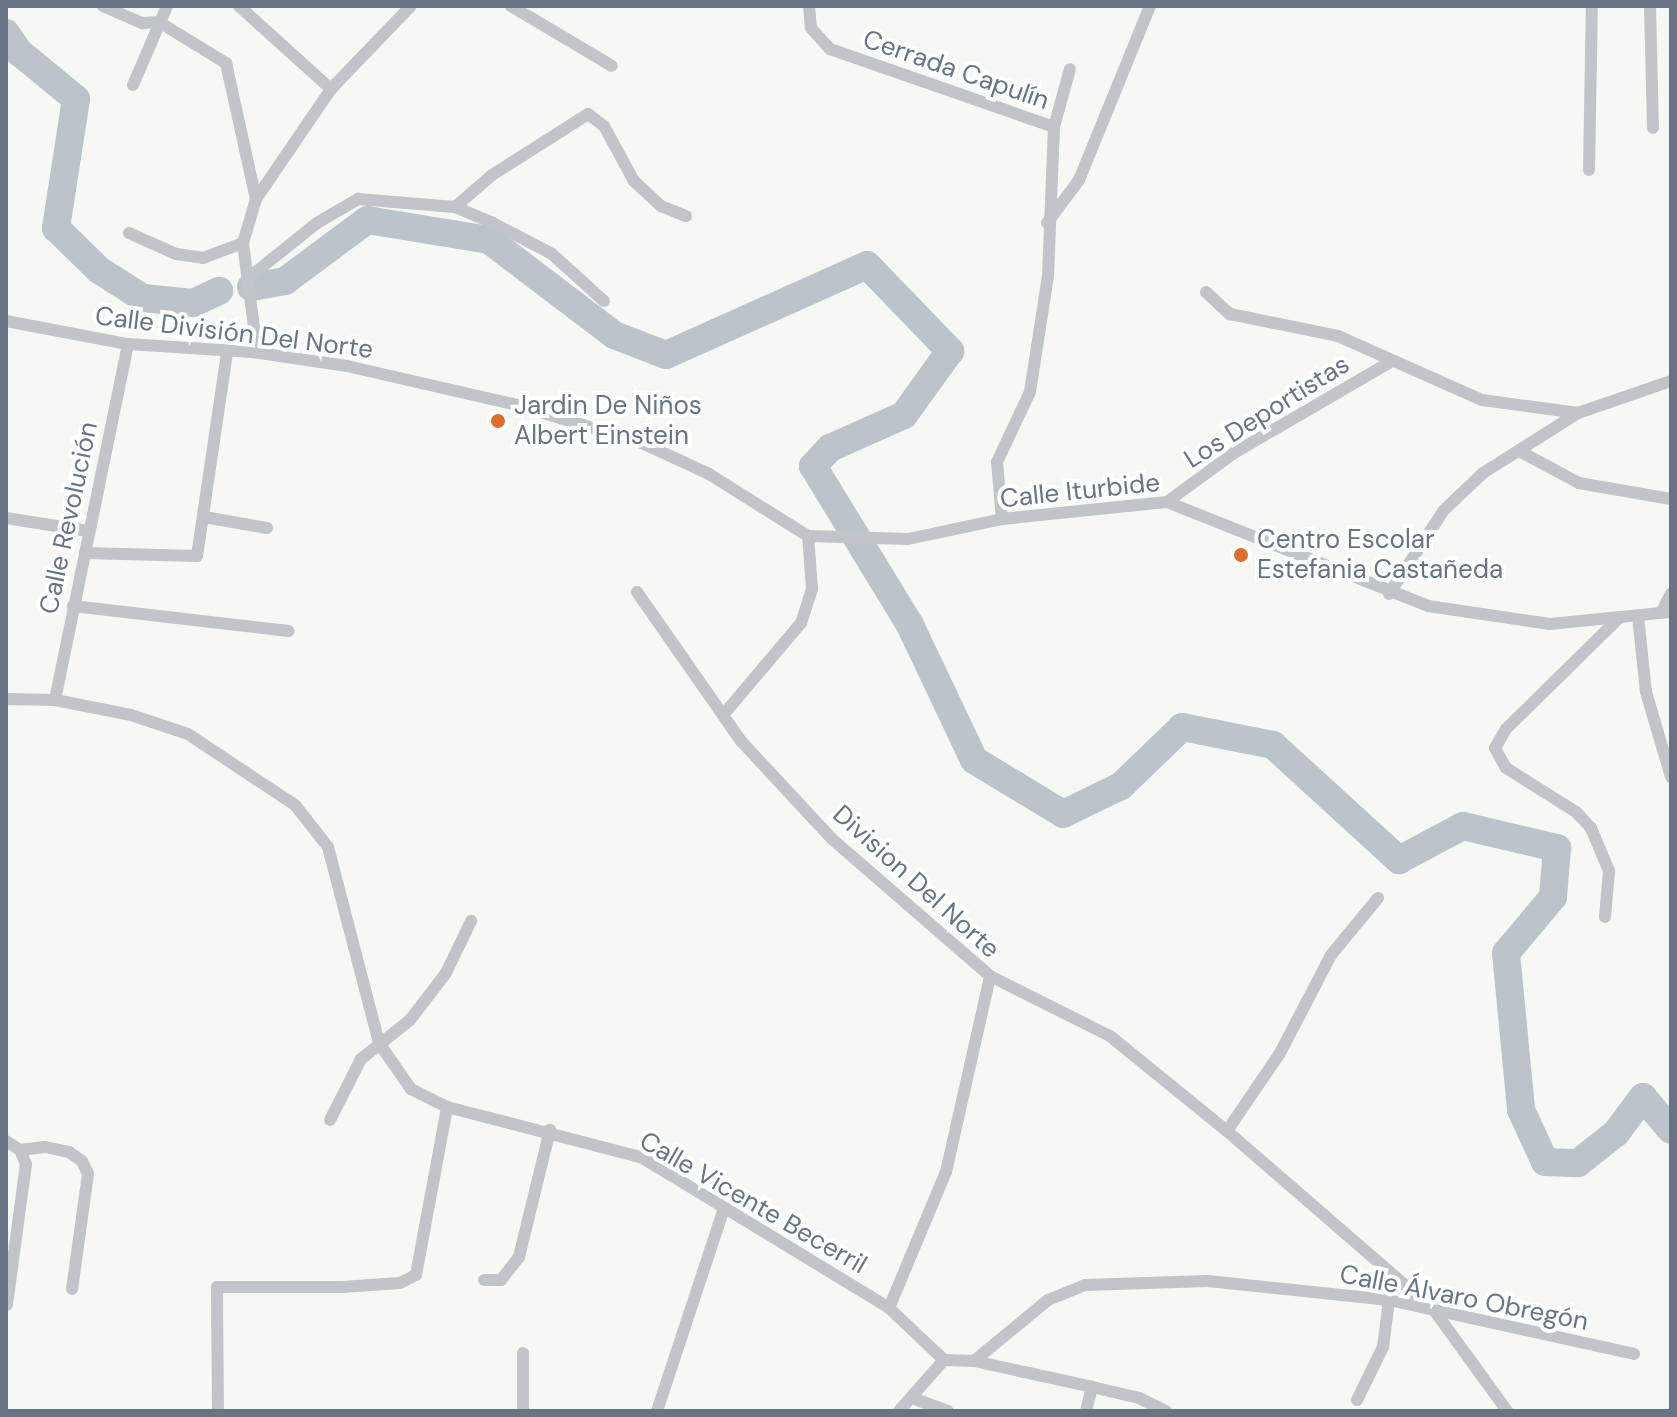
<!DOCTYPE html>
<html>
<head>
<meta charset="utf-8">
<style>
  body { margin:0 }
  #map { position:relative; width:1677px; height:1417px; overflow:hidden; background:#f7f7f4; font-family:"DM Sans",sans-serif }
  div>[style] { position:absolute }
  .river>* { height:28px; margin:-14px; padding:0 14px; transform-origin:14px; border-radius:14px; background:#bbc4ca }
  .minor>* { height:12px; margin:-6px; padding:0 6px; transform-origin:6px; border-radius:6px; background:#c1c4c8 }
  .dots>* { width:22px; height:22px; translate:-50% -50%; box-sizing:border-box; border:4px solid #fff; border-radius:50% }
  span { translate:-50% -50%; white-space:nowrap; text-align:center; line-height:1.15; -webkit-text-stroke:8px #fff; paint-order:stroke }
  .street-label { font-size:26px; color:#677484 }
  .poi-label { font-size:26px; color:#677484 }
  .left { translate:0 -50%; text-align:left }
  .frame { position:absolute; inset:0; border:8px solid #677484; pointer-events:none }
</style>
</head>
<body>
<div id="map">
  <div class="river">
    <div style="left:6px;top:33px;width:23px;rotate:56deg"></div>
    <div style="left:19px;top:52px;width:74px;rotate:39.5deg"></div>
    <div style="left:76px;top:99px;width:131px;rotate:98.8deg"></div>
    <div style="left:56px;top:228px;width:60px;rotate:44.3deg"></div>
    <div style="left:99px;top:270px;width:52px;rotate:32.5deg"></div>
    <div style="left:143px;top:298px;width:50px;rotate:5.7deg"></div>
    <div style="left:193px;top:303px;width:29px;rotate:-25deg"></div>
    <div style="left:251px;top:287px;width:35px;rotate:-10deg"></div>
    <div style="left:285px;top:281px;width:102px;rotate:-36.6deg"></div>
    <div style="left:367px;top:220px;width:124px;rotate:9.3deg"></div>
    <div style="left:489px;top:240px;width:157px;rotate:37.2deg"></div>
    <div style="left:614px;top:335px;width:56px;rotate:21deg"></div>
    <div style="left:666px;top:355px;width:220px;rotate:-24.1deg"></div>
    <div style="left:867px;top:265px;width:120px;rotate:46deg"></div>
    <div style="left:950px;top:351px;width:79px;rotate:125.7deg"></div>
    <div style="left:904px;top:415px;width:81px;rotate:156deg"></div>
    <div style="left:830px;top:448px;width:25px;rotate:133deg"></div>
    <div style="left:813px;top:466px;width:186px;rotate:58.6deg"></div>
    <div style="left:910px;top:625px;width:149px;rotate:64.6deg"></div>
    <div style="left:974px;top:760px;width:104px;rotate:31.2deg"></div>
    <div style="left:1063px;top:814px;width:64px;rotate:-25.8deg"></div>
    <div style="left:1121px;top:786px;width:85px;rotate:-44deg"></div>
    <div style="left:1182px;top:727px;width:93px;rotate:11.2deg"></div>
    <div style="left:1273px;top:745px;width:171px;rotate:42.4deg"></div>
    <div style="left:1399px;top:860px;width:72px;rotate:-28deg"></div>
    <div style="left:1463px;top:826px;width:97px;rotate:13.2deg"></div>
    <div style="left:1557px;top:848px;width:49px;rotate:94.7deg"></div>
    <div style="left:1553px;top:897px;width:73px;rotate:130deg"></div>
    <div style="left:1506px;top:953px;width:158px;rotate:84.5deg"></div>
    <div style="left:1521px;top:1110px;width:57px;rotate:65.2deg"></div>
    <div style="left:1545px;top:1162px;width:33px;rotate:2deg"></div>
    <div style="left:1578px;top:1163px;width:48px;rotate:-38.3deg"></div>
    <div style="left:1616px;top:1133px;width:45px;rotate:-53.1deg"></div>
    <div style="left:1643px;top:1097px;width:43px;rotate:49.7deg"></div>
  </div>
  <div class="minor">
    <div style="left:103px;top:6px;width:43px;rotate:23.6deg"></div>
    <div style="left:142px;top:23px;width:17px;rotate:-3deg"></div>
    <div style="left:159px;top:22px;width:79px;rotate:31.5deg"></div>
    <div style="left:226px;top:63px;width:139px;rotate:77.6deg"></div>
    <div style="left:239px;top:6px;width:124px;rotate:42.1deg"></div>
    <div style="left:511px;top:6px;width:117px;rotate:30.7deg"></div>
    <div style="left:809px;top:6px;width:22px;rotate:85deg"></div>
    <div style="left:811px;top:28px;width:28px;rotate:48deg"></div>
    <div style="left:830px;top:49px;width:237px;rotate:19.2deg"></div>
    <div style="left:1650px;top:6px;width:122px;rotate:88.6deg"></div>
    <div style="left:133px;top:85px;width:86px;rotate:-66.7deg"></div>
    <div style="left:1589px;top:170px;width:164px;rotate:-89deg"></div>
    <div style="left:455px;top:207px;width:49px;rotate:-40.9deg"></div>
    <div style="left:492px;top:175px;width:114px;rotate:-32.4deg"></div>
    <div style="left:588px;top:114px;width:20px;rotate:37deg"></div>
    <div style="left:604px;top:126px;width:63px;rotate:61.4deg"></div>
    <div style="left:634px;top:181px;width:37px;rotate:43deg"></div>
    <div style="left:661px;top:206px;width:27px;rotate:22deg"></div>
    <div style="left:1047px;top:223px;width:54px;rotate:-53.3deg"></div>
    <div style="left:1079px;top:180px;width:188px;rotate:-67.8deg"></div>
    <div style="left:129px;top:233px;width:51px;rotate:24.1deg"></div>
    <div style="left:176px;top:254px;width:27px;rotate:8deg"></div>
    <div style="left:203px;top:258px;width:43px;rotate:-20.6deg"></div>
    <div style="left:247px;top:279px;width:90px;rotate:-38.7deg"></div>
    <div style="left:317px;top:223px;width:48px;rotate:-30.3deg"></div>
    <div style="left:358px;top:199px;width:97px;rotate:4.7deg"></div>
    <div style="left:455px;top:207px;width:41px;rotate:22.8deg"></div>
    <div style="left:493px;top:223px;width:67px;rotate:27.7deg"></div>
    <div style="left:552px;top:254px;width:70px;rotate:42.1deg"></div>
    <div style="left:1206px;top:292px;width:33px;rotate:43deg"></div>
    <div style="left:1230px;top:314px;width:110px;rotate:11.5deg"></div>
    <div style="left:1338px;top:336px;width:158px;rotate:24deg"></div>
    <div style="left:1482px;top:400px;width:97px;rotate:7.7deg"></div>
    <div style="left:6px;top:321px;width:124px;rotate:10.7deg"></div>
    <div style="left:128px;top:344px;width:124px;rotate:3.7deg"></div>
    <div style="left:252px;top:352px;width:96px;rotate:8.4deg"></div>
    <div style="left:347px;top:366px;width:174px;rotate:12.9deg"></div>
    <div style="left:517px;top:405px;width:131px;rotate:16.9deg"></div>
    <div style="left:642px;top:443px;width:74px;rotate:24.8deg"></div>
    <div style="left:709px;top:474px;width:117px;rotate:32.1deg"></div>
    <div style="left:252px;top:352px;width:25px;rotate:-85deg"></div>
    <div style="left:254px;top:327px;width:85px;rotate:-97.5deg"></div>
    <div style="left:243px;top:243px;width:46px;rotate:-73.5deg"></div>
    <div style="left:256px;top:199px;width:133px;rotate:-55.7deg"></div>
    <div style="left:331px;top:89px;width:115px;rotate:-46.1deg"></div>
    <div style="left:1519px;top:451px;width:68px;rotate:28.1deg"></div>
    <div style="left:1579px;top:483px;width:93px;rotate:9.9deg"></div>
    <div style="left:1167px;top:502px;width:83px;rotate:-36.2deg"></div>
    <div style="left:1234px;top:453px;width:183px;rotate:-30.2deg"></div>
    <div style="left:204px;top:517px;width:64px;rotate:9.9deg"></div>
    <div style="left:6px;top:518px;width:83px;rotate:9deg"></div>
    <div style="left:1002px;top:519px;width:57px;rotate:-95deg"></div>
    <div style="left:997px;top:462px;width:77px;rotate:-64.8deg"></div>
    <div style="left:1030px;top:392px;width:117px;rotate:-81.2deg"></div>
    <div style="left:1048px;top:276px;width:149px;rotate:-87.7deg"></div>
    <div style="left:1054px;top:127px;width:60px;rotate:-74.6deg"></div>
    <div style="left:808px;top:536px;width:100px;rotate:1.7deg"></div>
    <div style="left:908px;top:539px;width:96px;rotate:-12deg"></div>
    <div style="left:1002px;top:519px;width:166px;rotate:-5.9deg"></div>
    <div style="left:1167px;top:502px;width:281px;rotate:21.7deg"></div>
    <div style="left:1428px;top:606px;width:123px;rotate:8.4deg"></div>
    <div style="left:1550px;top:624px;width:122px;rotate:-5.7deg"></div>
    <div style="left:85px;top:553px;width:112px;rotate:1.5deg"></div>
    <div style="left:197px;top:556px;width:206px;rotate:-81.6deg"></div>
    <div style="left:637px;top:592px;width:182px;rotate:55.1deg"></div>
    <div style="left:741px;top:741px;width:134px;rotate:47.1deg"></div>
    <div style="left:832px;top:839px;width:209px;rotate:40.9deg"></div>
    <div style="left:990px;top:976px;width:134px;rotate:26.6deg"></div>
    <div style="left:1110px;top:1036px;width:151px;rotate:39.1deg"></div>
    <div style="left:1227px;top:1131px;width:274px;rotate:40.9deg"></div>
    <div style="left:1434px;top:1310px;width:125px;rotate:54.1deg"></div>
    <div style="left:1389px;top:594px;width:100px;rotate:-56.8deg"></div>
    <div style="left:1444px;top:510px;width:54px;rotate:-43.5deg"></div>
    <div style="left:1483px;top:473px;width:112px;rotate:-32.3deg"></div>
    <div style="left:1578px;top:413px;width:98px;rotate:-19deg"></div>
    <div style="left:73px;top:606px;width:217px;rotate:6.6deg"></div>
    <div style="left:1661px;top:613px;width:22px;rotate:-63deg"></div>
    <div style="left:1638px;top:616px;width:76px;rotate:84deg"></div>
    <div style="left:1646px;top:692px;width:89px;rotate:73.6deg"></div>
    <div style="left:6px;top:699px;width:49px;rotate:1.2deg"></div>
    <div style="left:55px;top:700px;width:77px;rotate:11.2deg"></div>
    <div style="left:131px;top:715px;width:60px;rotate:18.4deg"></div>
    <div style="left:188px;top:734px;width:128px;rotate:33.6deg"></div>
    <div style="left:295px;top:805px;width:53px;rotate:51.8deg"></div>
    <div style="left:328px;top:847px;width:203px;rotate:75.4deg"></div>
    <div style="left:379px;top:1043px;width:56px;rotate:55.2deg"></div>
    <div style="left:411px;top:1089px;width:40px;rotate:26.6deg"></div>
    <div style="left:447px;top:1107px;width:200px;rotate:14.5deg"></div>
    <div style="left:641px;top:1157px;width:290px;rotate:31.3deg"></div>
    <div style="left:889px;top:1308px;width:76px;rotate:43.4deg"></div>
    <div style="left:55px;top:700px;width:363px;rotate:-78.4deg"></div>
    <div style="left:724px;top:714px;width:119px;rotate:-49.8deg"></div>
    <div style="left:801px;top:623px;width:36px;rotate:-72deg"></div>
    <div style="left:812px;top:589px;width:53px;rotate:-94.3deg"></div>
    <div style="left:1605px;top:917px;width:46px;rotate:-85deg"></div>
    <div style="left:1609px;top:871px;width:47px;rotate:-112.7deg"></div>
    <div style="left:1591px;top:828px;width:22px;rotate:-133deg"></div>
    <div style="left:1576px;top:812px;width:83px;rotate:-147.8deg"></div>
    <div style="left:1506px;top:768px;width:23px;rotate:-119deg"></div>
    <div style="left:1495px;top:748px;width:22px;rotate:-60deg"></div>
    <div style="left:1506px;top:729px;width:158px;rotate:-44.5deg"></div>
    <div style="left:330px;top:1120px;width:68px;rotate:-63.1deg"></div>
    <div style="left:361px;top:1059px;width:63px;rotate:-38.5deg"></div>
    <div style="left:410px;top:1020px;width:59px;rotate:-52.5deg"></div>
    <div style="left:446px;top:973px;width:58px;rotate:-64.3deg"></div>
    <div style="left:1227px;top:1131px;width:94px;rotate:-55.8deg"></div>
    <div style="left:1280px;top:1053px;width:110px;rotate:-62.5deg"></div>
    <div style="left:1331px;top:955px;width:74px;rotate:-50.5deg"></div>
    <div style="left:6px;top:1141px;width:17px;rotate:33deg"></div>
    <div style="left:20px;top:1150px;width:15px;rotate:67deg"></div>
    <div style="left:26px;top:1164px;width:142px;rotate:97.7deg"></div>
    <div style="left:20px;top:1150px;width:25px;rotate:-7deg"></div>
    <div style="left:45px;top:1147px;width:25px;rotate:12deg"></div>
    <div style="left:69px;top:1152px;width:16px;rotate:35deg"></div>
    <div style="left:82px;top:1161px;width:14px;rotate:65deg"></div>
    <div style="left:88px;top:1174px;width:116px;rotate:97.9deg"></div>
    <div style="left:484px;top:1280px;width:17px"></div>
    <div style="left:501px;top:1280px;width:29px;rotate:-52deg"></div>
    <div style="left:519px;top:1257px;width:131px;rotate:-76.3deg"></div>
    <div style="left:889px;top:1308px;width:147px;rotate:-67.3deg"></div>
    <div style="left:946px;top:1172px;width:201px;rotate:-77.3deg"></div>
    <div style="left:523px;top:1353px;width:58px;rotate:90deg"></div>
    <div style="left:944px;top:1360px;width:30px;rotate:2deg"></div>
    <div style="left:974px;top:1361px;width:121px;rotate:12.4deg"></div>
    <div style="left:1092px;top:1387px;width:48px;rotate:13.2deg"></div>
    <div style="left:1139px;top:1398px;width:30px;rotate:26deg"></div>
    <div style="left:974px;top:1361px;width:96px;rotate:-39.5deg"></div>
    <div style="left:1048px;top:1300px;width:40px;rotate:-22deg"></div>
    <div style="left:1085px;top:1285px;width:123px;rotate:-1.9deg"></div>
    <div style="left:1208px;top:1281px;width:182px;rotate:6deg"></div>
    <div style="left:1389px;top:1300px;width:251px;rotate:12.4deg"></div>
    <div style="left:912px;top:1398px;width:38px;rotate:20deg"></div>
    <div style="left:1357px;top:1400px;width:59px;rotate:-63.9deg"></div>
    <div style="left:1383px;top:1347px;width:47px;rotate:-82.7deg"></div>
    <div style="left:218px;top:1411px;width:124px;rotate:-90.5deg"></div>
    <div style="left:217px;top:1287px;width:125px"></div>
    <div style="left:342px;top:1287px;width:58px;rotate:-3.9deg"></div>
    <div style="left:400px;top:1283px;width:18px;rotate:-27deg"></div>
    <div style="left:416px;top:1275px;width:171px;rotate:-79.5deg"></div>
    <div style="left:657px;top:1411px;width:213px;rotate:-71.7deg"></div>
    <div style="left:899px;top:1411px;width:68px;rotate:-48.6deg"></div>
    <div style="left:1086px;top:1411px;width:25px;rotate:-76deg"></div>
  </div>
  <div class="dots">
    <div style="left:498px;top:421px;background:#dd6e2f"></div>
    <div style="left:1241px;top:555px;background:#dd6e2f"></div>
  </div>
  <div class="street-label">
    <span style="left:956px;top:70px;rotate:19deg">Cerrada Capulín</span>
    <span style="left:234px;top:333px;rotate:7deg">Calle División Del Norte</span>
    <span style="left:1267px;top:412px;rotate:-32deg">Los Deportistas</span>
    <span style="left:1080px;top:491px;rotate:-6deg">Calle Iturbide</span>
    <span style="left:69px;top:518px;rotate:-78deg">Calle Revolución</span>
    <span style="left:916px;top:882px;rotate:42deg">Division Del Norte</span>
    <span style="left:753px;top:1203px;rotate:30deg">Calle Vicente Becerril</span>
    <span style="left:1464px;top:1298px;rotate:11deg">Calle Álvaro Obregón</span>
  </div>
  <div class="poi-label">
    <span class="left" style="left:514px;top:421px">Jardin De Niños<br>Albert Einstein</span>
    <span class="left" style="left:1257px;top:555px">Centro Escolar<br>Estefania Castañeda</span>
  </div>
  <div class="frame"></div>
</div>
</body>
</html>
